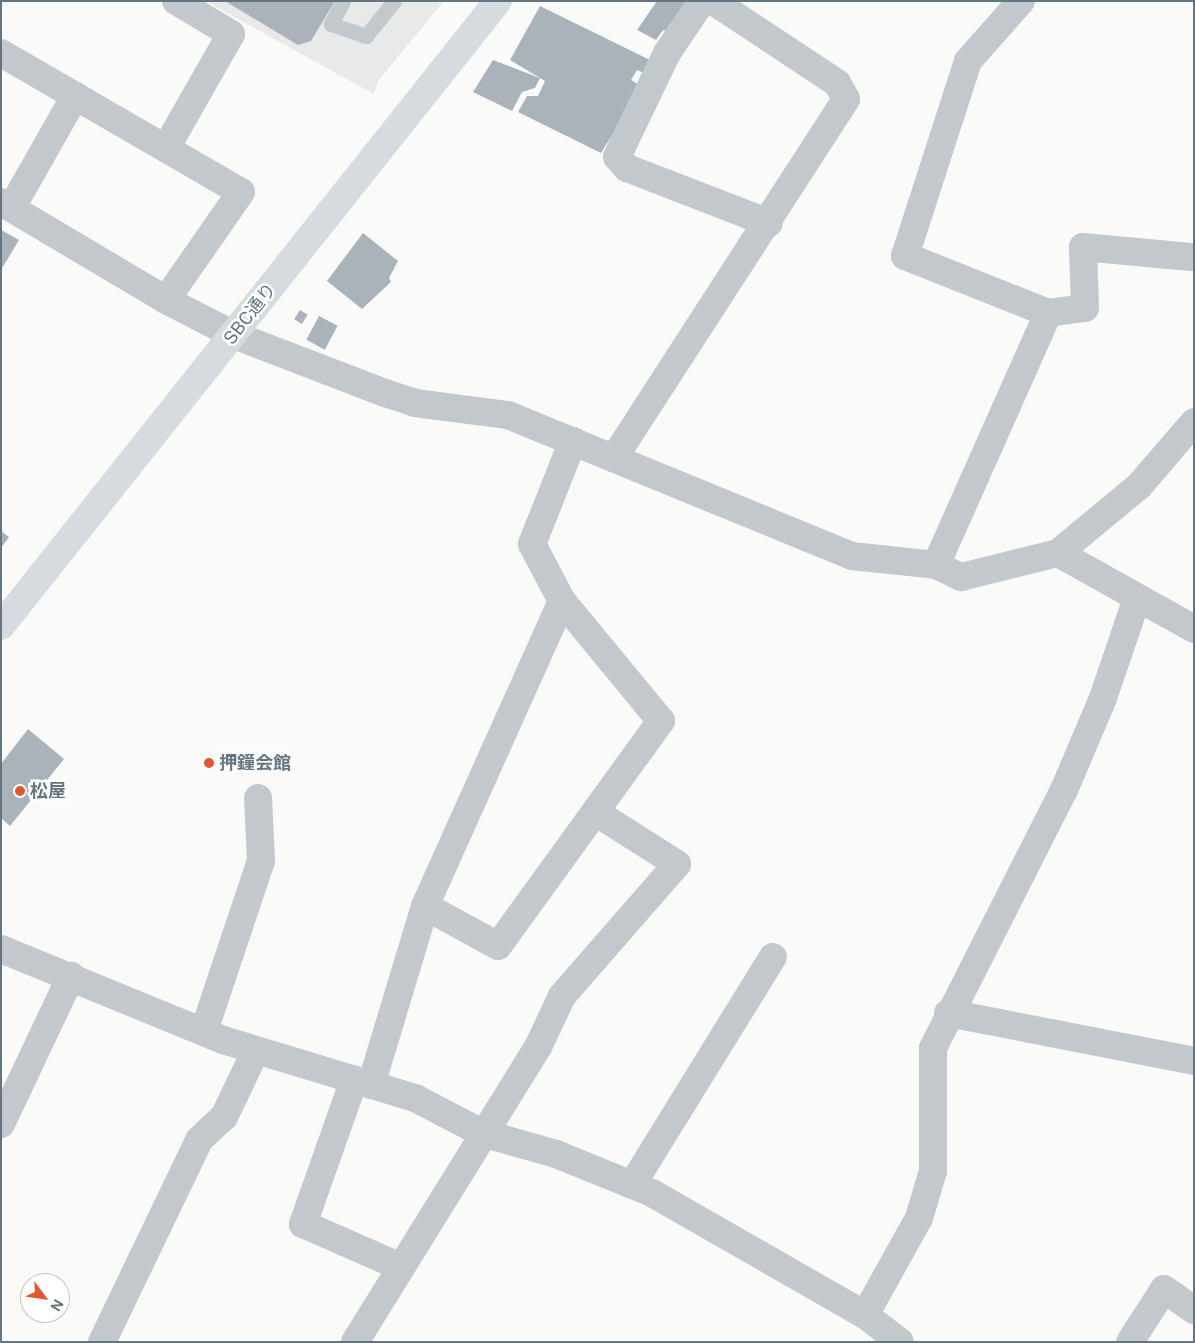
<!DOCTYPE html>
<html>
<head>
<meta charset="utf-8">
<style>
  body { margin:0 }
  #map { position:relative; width:1195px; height:1343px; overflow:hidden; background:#fafaf8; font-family:"Public Sans","Noto Sans JP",sans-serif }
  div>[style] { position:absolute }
  .built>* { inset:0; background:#e8e9e9 }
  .building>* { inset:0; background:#aab3b9; transform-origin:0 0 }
  .lane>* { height:15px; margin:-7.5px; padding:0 7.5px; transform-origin:7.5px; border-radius:7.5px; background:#c3c8cc }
  .street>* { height:28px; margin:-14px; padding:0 14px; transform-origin:14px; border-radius:14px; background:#c3c8cc }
  .secondary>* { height:28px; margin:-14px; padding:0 14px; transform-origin:14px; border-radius:14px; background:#d6dbdf }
  .dots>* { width:14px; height:14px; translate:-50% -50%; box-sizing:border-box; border:2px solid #fff; border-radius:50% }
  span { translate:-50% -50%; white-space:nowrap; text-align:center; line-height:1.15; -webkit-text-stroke:5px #fff; paint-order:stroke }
  .street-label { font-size:18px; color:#657683 }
  .poi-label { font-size:18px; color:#657683; font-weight:700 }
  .left { translate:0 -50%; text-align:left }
  .frame { position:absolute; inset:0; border:2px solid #657683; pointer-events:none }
  .north { position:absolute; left:20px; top:1273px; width:50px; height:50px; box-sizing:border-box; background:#fff; border:1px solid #c1c8cd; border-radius:50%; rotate:121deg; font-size:14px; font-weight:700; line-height:20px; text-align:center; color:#657683 }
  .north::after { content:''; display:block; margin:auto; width:18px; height:22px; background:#e4572e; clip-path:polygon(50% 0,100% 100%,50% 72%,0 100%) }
</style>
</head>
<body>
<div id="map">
  <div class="built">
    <div style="clip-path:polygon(205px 1px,444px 1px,378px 81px,374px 94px)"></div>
  </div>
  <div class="building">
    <div style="clip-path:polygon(225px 1px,335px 1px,311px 41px,298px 45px)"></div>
    <div style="clip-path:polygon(657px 1px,690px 1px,670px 32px,663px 30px,656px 40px,637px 30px)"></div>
    <div style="clip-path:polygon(540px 6px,652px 61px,649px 75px,637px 70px,631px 80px,642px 87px,601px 153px,518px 112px,527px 96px,538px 96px,545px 81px,540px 78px,535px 88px,522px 92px,512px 111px,473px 92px,493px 60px,540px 78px,510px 60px)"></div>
    <div style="clip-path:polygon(1px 230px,19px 240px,1px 270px)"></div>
    <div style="clip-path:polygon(363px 233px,398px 261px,389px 278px,391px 282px,362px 309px,327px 281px)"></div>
    <div style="left:300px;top:310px;width:9px;height:11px;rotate:32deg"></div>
    <div style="left:319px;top:316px;width:21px;height:27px;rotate:28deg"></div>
    <div style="clip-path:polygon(1px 531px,9px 537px,1px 548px)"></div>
    <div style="clip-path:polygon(28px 729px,64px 759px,10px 826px,1px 818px,1px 764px)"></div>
  </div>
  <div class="lane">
    <div style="left:343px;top:1px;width:26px;rotate:118deg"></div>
    <div style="left:331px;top:24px;width:37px;rotate:19deg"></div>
    <div style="left:366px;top:36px;width:45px;rotate:-51.3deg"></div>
  </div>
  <div class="street">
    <div style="left:702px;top:1px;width:63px;rotate:123.9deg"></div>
    <div style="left:667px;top:53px;width:115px;rotate:115.7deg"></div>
    <div style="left:617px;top:157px;width:15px;rotate:48deg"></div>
    <div style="left:627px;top:168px;width:152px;rotate:21.2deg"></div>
    <div style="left:1021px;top:1px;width:80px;rotate:131.5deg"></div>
    <div style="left:968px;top:61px;width:205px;rotate:107.9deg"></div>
    <div style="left:905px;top:256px;width:154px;rotate:21.7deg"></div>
    <div style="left:1px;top:53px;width:277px;rotate:30.1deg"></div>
    <div style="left:241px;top:192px;width:131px;rotate:124.8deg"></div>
    <div style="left:166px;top:148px;width:131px;rotate:-60.3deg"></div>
    <div style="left:231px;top:34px;width:64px;rotate:-149deg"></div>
    <div style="left:1px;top:202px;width:192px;rotate:30.7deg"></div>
    <div style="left:166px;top:300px;width:76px;rotate:27.2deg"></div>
    <div style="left:234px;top:335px;width:162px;rotate:21deg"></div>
    <div style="left:385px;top:393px;width:32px;rotate:18deg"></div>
    <div style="left:415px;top:403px;width:94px;rotate:7.4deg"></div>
    <div style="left:508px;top:415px;width:372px;rotate:22.3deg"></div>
    <div style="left:852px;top:556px;width:84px;rotate:6.1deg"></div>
    <div style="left:936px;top:565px;width:28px;rotate:26deg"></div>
    <div style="left:961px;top:577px;width:100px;rotate:-13.9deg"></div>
    <div style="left:1058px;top:553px;width:156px;rotate:29.2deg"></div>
    <div style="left:12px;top:207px;width:128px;rotate:-60.4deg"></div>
    <div style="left:614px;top:458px;width:427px;rotate:-57.1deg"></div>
    <div style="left:846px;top:99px;width:18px;rotate:-119deg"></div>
    <div style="left:837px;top:83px;width:149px;rotate:-146.5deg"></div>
    <div style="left:1058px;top:553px;width:105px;rotate:-39.6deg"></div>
    <div style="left:1139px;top:486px;width:84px;rotate:-49.3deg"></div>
    <div style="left:936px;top:565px;width:276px;rotate:-66deg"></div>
    <div style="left:1048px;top:313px;width:37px;rotate:-8deg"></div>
    <div style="left:1085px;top:308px;width:61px;rotate:-91.9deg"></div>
    <div style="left:1083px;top:247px;width:108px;rotate:5.3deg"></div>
    <div style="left:425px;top:906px;width:334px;rotate:-65.8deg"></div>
    <div style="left:1px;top:949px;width:240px;rotate:22.3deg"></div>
    <div style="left:223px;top:1040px;width:201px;rotate:16.8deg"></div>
    <div style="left:415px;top:1098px;width:76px;rotate:27.6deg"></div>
    <div style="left:482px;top:1133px;width:77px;rotate:15.8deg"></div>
    <div style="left:556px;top:1154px;width:104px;rotate:22.1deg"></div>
    <div style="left:652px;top:1193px;width:245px;rotate:29.8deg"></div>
    <div style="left:865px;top:1315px;width:44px;rotate:37.6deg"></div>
    <div style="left:948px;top:1013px;width:251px;rotate:11deg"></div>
    <div style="left:204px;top:1031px;width:179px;rotate:-71.5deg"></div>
    <div style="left:261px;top:861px;width:63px;rotate:-92.7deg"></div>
    <div style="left:354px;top:1080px;width:153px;rotate:109.5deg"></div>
    <div style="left:303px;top:1224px;width:107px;rotate:23.7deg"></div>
    <div style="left:371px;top:1085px;width:187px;rotate:-73.2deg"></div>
    <div style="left:425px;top:906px;width:83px;rotate:28.7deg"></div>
    <div style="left:498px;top:946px;width:278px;rotate:-54.1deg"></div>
    <div style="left:661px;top:721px;width:156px;rotate:-129.5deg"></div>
    <div style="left:562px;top:601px;width:64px;rotate:-117.8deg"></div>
    <div style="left:532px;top:544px;width:111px;rotate:-68.3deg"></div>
    <div style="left:1px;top:1124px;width:164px;rotate:-64.7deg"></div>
    <div style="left:632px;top:1185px;width:268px;rotate:-58.3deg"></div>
    <div style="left:865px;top:1315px;width:111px;rotate:-60.9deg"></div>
    <div style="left:919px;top:1218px;width:49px;rotate:-73.4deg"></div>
    <div style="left:933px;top:1171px;width:123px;rotate:-90deg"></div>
    <div style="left:933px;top:1048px;width:289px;rotate:-63.1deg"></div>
    <div style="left:1064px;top:790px;width:100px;rotate:-67deg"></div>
    <div style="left:1103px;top:698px;width:106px;rotate:-71.2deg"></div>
    <div style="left:102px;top:1342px;width:224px;rotate:-64.3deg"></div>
    <div style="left:199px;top:1140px;width:34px;rotate:-43deg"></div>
    <div style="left:224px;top:1117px;width:74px;rotate:-64.5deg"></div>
    <div style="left:355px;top:1342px;width:347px;rotate:-58.2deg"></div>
    <div style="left:538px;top:1047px;width:56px;rotate:-64.8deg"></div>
    <div style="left:562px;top:996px;width:175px;rotate:-48.9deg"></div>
    <div style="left:677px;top:864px;width:97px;rotate:-147.6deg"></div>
    <div style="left:1130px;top:1342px;width:63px;rotate:-57.3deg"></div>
    <div style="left:1164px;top:1289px;width:37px;rotate:35deg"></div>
  </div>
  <div class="secondary">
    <div style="left:1px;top:626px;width:799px;rotate:-51.51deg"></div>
  </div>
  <div class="dots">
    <div style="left:209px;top:763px;background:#e4572e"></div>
    <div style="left:20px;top:791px;background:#e4572e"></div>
  </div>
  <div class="street-label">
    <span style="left:250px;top:314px;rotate:-52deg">SBC通り</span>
  </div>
  <div class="poi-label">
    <span class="left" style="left:219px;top:763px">押鐘会館</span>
    <span class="left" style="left:30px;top:791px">松屋</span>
  </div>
  <div class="frame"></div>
  <div class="north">N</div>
</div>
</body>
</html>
